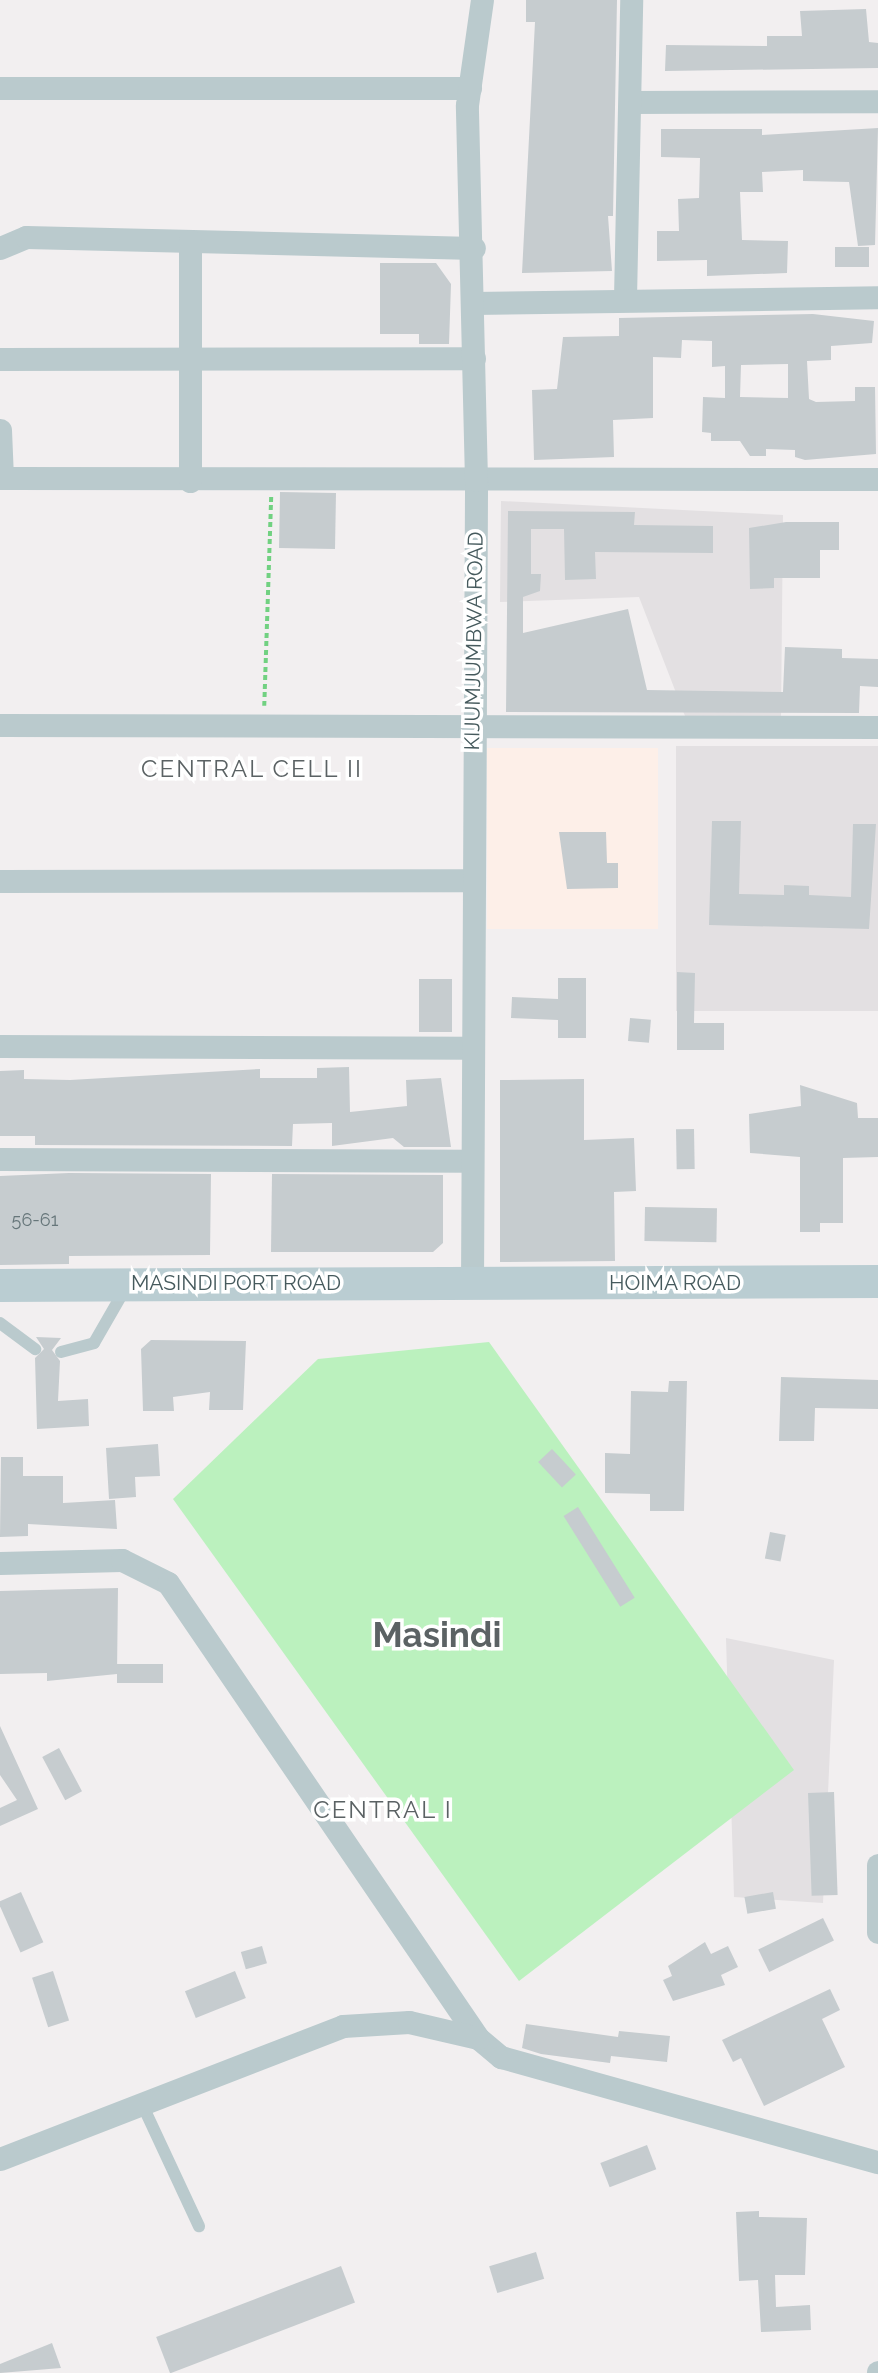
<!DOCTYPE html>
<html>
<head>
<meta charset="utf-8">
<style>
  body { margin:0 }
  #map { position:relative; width:878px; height:2373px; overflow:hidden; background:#f2eff0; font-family:Raleway,sans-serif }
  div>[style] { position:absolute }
  .commercial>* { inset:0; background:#fdefe8; transform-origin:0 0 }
  .education>* { inset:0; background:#e3e0e2; transform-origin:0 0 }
  .green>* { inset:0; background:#bbf1be }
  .building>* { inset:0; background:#c6cccf; transform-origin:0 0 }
  .path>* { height:3.5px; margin-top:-1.75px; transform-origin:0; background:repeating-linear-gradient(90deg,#71d181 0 5px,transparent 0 8.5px) }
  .service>* { height:12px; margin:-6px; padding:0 6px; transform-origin:6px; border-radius:6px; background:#bacacd }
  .minor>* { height:23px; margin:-11.5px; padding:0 11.5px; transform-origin:11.5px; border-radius:11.5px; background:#bacacd }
  .secondary>* { height:33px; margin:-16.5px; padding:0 16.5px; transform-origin:16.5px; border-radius:16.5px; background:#bacdd2 }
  span { translate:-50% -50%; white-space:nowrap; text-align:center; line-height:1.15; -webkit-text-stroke:7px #fff; paint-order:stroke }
  .number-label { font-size:18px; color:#66767a }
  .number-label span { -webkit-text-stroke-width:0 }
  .street-label { font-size:21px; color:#465a5d }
  .quarter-label { font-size:24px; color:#5b6264; letter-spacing:2px }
  .town-label { font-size:35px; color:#5b6264; font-weight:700 }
</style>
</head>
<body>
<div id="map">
  <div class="commercial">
    <div style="left:487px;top:748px;width:171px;height:181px"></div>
  </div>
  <div class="education">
    <div style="clip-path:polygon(501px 501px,783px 515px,781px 717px,685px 716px,639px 597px,500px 602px)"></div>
    <div style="left:878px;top:746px;width:265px;height:202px;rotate:90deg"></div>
    <div style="clip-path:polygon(726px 1638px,834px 1660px,823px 1903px,734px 1897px)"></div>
  </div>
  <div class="green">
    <div style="clip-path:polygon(489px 1342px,794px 1770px,519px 1981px,173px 1499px,318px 1359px)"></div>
  </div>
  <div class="building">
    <div style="clip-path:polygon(526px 0,617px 0,613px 216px,608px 216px,612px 271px,522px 273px,535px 22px,526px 22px)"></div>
    <div style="clip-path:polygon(866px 9px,869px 42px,878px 43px,878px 68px,665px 71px,666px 45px,767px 46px,767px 36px,802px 36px,800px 11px)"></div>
    <div style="clip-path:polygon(878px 128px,875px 245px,858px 246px,849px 182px,803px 181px,803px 170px,762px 172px,763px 192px,740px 192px,742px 240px,788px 241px,787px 273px,707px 276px,707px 260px,657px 261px,657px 231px,679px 231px,678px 199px,699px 198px,700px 158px,661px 157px,661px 129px,762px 129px,762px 135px)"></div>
    <div style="left:869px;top:247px;width:20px;height:34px;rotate:90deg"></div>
    <div style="clip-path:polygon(380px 263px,436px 263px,451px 284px,449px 344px,419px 344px,419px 334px,380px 334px)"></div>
    <div style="clip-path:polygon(evenodd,813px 314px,874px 321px,872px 343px,831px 346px,831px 360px,807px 361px,809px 399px,816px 402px,855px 401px,855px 387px,875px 387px,876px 454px,805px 460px,795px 457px,795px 450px,766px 449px,766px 456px,750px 456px,740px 441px,711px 441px,711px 433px,702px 432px,703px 397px,725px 398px,725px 366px,712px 367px,712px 341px,682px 340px,681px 358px,653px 357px,653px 418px,613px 420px,614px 457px,534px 460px,532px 390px,557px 389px,563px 337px,619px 336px,619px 318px,813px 314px,788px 364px,788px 398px,740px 397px,741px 365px,788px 364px)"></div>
    <div style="left:280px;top:492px;width:56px;height:56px;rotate:1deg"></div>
    <div style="clip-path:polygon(508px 511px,635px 512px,634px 525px,713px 526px,713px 553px,595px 552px,596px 579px,565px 580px,564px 529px,531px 529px,531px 574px,541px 574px,540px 591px,523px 597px,523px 633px,628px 609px,647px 690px,783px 692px,785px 647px,842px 649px,842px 658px,878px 659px,878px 687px,860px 686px,859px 713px,506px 712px)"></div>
    <div style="clip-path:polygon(786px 522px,839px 522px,839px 550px,820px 550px,820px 578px,774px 578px,774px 588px,750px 589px,749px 528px)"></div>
    <div style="clip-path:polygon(712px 821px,741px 821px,739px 894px,784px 895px,784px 885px,809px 886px,809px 895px,851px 897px,853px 824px,876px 824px,869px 929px,709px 925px)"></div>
    <div style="clip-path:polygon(559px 832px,606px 832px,607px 863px,618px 863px,618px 888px,567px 889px)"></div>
    <div style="clip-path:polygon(677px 972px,695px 973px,694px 1023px,724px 1023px,724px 1050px,677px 1050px)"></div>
    <div style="clip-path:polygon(558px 978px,586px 978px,586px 1038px,558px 1038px,558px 1020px,511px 1018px,512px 997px,558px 999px)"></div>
    <div style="left:419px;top:979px;width:33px;height:53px"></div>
    <div style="left:630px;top:1018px;width:21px;height:23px;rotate:5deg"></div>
    <div style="clip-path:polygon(349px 1067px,350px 1112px,407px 1106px,406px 1080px,441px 1078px,451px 1147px,404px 1147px,393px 1138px,332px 1146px,332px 1123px,293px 1124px,292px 1146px,35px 1145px,35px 1136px,0 1136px,0 1071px,24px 1070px,24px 1079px,70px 1080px,260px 1069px,260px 1078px,317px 1078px,317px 1068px)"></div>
    <div style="clip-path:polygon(584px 1079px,584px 1140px,634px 1138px,636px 1191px,614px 1192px,615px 1261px,500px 1262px,500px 1080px)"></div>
    <div style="clip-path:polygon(800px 1085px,857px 1103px,858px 1118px,878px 1118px,878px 1157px,843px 1158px,843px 1223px,820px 1223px,820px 1232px,800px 1232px,800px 1157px,750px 1153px,749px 1114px,801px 1106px)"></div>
    <div style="left:694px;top:1129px;width:40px;height:18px;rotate:89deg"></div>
    <div style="clip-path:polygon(69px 1173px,211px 1174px,210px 1255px,69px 1256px,69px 1264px,0 1265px,0 1176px)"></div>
    <div style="clip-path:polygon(272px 1174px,443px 1175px,443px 1243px,433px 1252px,271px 1252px)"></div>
    <div style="left:645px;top:1207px;width:72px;height:34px;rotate:1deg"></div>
    <div style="clip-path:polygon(36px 1337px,61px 1338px,52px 1350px,60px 1361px,58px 1401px,88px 1399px,89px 1426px,37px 1429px,35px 1358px,44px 1349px)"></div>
    <div style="clip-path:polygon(151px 1340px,246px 1341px,243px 1410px,209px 1410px,210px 1392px,173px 1397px,174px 1411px,143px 1411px,141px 1349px)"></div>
    <div style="clip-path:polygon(781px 1377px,878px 1380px,878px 1409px,815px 1408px,814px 1441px,779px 1441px)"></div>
    <div style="clip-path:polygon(669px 1381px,687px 1381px,684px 1511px,650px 1511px,650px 1494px,605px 1493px,605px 1453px,630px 1454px,631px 1391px,668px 1392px)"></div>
    <div style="clip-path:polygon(158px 1444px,160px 1476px,135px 1477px,136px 1497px,109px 1499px,106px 1448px)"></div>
    <div style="left:552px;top:1449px;width:35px;height:19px;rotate:47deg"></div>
    <div style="clip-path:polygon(1px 1457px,23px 1457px,23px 1476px,63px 1476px,63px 1503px,115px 1500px,117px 1529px,28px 1524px,28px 1536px,0 1537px)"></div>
    <div style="left:578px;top:1507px;width:107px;height:17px;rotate:58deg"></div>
    <div style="left:770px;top:1532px;width:16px;height:27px;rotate:11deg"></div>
    <div style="clip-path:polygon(118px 1588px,117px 1674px,47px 1681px,47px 1673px,0 1674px,0 1591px)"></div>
    <div style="left:163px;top:1664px;width:19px;height:46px;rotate:90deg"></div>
    <div style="clip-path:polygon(0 1726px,38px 1809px,0 1826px,0 1808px,17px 1800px,0 1775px)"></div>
    <div style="left:59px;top:1748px;width:49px;height:19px;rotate:62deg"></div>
    <div style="left:834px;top:1792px;width:103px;height:26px;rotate:88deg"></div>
    <div style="left:21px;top:1892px;width:55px;height:25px;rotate:66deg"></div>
    <div style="left:773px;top:1892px;width:17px;height:29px;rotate:80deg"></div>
    <div style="left:823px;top:1918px;width:25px;height:72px;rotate:64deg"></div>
    <div style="clip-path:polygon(705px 1942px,711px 1954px,728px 1946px,738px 1967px,721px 1975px,725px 1985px,673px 2001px,663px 1980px,672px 1976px,668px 1966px)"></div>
    <div style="left:262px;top:1946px;width:18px;height:22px;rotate:74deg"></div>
    <div style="left:53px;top:1971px;width:52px;height:22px;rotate:72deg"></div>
    <div style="left:235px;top:1971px;width:29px;height:54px;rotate:68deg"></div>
    <div style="clip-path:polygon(830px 1989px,840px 2010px,822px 2019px,845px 2067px,764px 2106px,741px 2058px,733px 2062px,722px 2040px)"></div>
    <div style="clip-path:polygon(526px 2024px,618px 2037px,619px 2031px,670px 2036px,667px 2062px,611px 2056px,610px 2063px,541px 2054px,522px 2048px)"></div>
    <div style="left:647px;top:2145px;width:26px;height:50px;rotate:69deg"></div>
    <div style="clip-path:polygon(759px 2211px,759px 2217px,807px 2218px,805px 2275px,775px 2275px,776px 2307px,810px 2305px,811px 2330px,761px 2332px,758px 2280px,739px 2281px,736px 2212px)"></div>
    <div style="left:536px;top:2252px;width:28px;height:49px;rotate:73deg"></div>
    <div style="left:341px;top:2266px;width:39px;height:198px;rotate:69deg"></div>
    <div style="clip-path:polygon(52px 2343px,61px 2368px,0 2373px,0 2364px)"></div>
  </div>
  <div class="path">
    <div style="left:264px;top:706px;width:209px;rotate:-88.1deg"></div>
  </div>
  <div class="service">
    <div style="left:0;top:1323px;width:44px;rotate:36.6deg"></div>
    <div style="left:61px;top:1352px;width:34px;rotate:-15deg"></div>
    <div style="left:94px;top:1343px;width:62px;rotate:-60.1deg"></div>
    <div style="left:142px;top:2104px;width:135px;rotate:65deg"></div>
  </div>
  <div class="minor">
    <div style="left:0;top:88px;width:470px"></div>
    <div style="left:630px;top:102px;width:248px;rotate:-0.2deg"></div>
    <div style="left:0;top:248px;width:28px;rotate:-23deg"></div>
    <div style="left:26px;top:237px;width:448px;rotate:1.4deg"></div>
    <div style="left:625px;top:298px;width:298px;rotate:-88.8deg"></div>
    <div style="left:473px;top:303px;width:405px;rotate:-0.8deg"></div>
    <div style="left:0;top:359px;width:474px;rotate:-0.1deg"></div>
    <div style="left:0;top:430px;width:48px;rotate:87.6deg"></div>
    <div style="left:0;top:478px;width:878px;rotate:0.07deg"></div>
    <div style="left:190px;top:481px;width:240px;rotate:-90deg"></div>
    <div style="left:0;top:725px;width:878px;rotate:0.13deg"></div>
    <div style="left:0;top:881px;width:471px;rotate:-0.1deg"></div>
    <div style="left:0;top:1046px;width:470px;rotate:0.2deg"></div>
    <div style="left:0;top:1159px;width:469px;rotate:0.2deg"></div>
    <div style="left:472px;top:1284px;width:804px;rotate:-89.71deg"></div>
    <div style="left:476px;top:480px;width:375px;rotate:-91.4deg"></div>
    <div style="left:467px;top:105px;width:106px;rotate:-81.9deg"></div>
    <div style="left:0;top:1563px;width:122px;rotate:-1.4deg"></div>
    <div style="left:122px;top:1560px;width:51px;rotate:26.6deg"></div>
    <div style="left:168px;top:1583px;width:551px;rotate:55.73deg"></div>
    <div style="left:478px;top:2038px;width:30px;rotate:40deg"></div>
    <div style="left:501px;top:2057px;width:391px;rotate:15.6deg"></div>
    <div style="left:878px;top:1865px;width:67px;rotate:90deg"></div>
    <div style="left:0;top:2159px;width:368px;rotate:-21.2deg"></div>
    <div style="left:343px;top:2026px;width:66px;rotate:-3.5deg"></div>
    <div style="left:409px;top:2022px;width:71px;rotate:13.1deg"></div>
    <div style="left:878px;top:2373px;width:1px;rotate:-90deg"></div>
  </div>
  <div class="secondary">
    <div style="left:0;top:1285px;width:878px;rotate:-0.26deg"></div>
  </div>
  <div class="number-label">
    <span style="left:35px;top:1220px">56-61</span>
  </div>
  <div class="street-label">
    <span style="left:474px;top:641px;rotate:-89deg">KIJUMJUMBWA ROAD</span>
    <span style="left:236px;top:1283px">MASINDI PORT ROAD</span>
    <span style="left:675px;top:1283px">HOIMA ROAD</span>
  </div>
  <div class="quarter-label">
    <span style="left:252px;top:769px">CENTRAL CELL II</span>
    <span style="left:383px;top:1810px">CENTRAL I</span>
  </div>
  <div class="town-label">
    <span style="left:437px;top:1635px">Masindi</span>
  </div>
</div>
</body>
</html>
